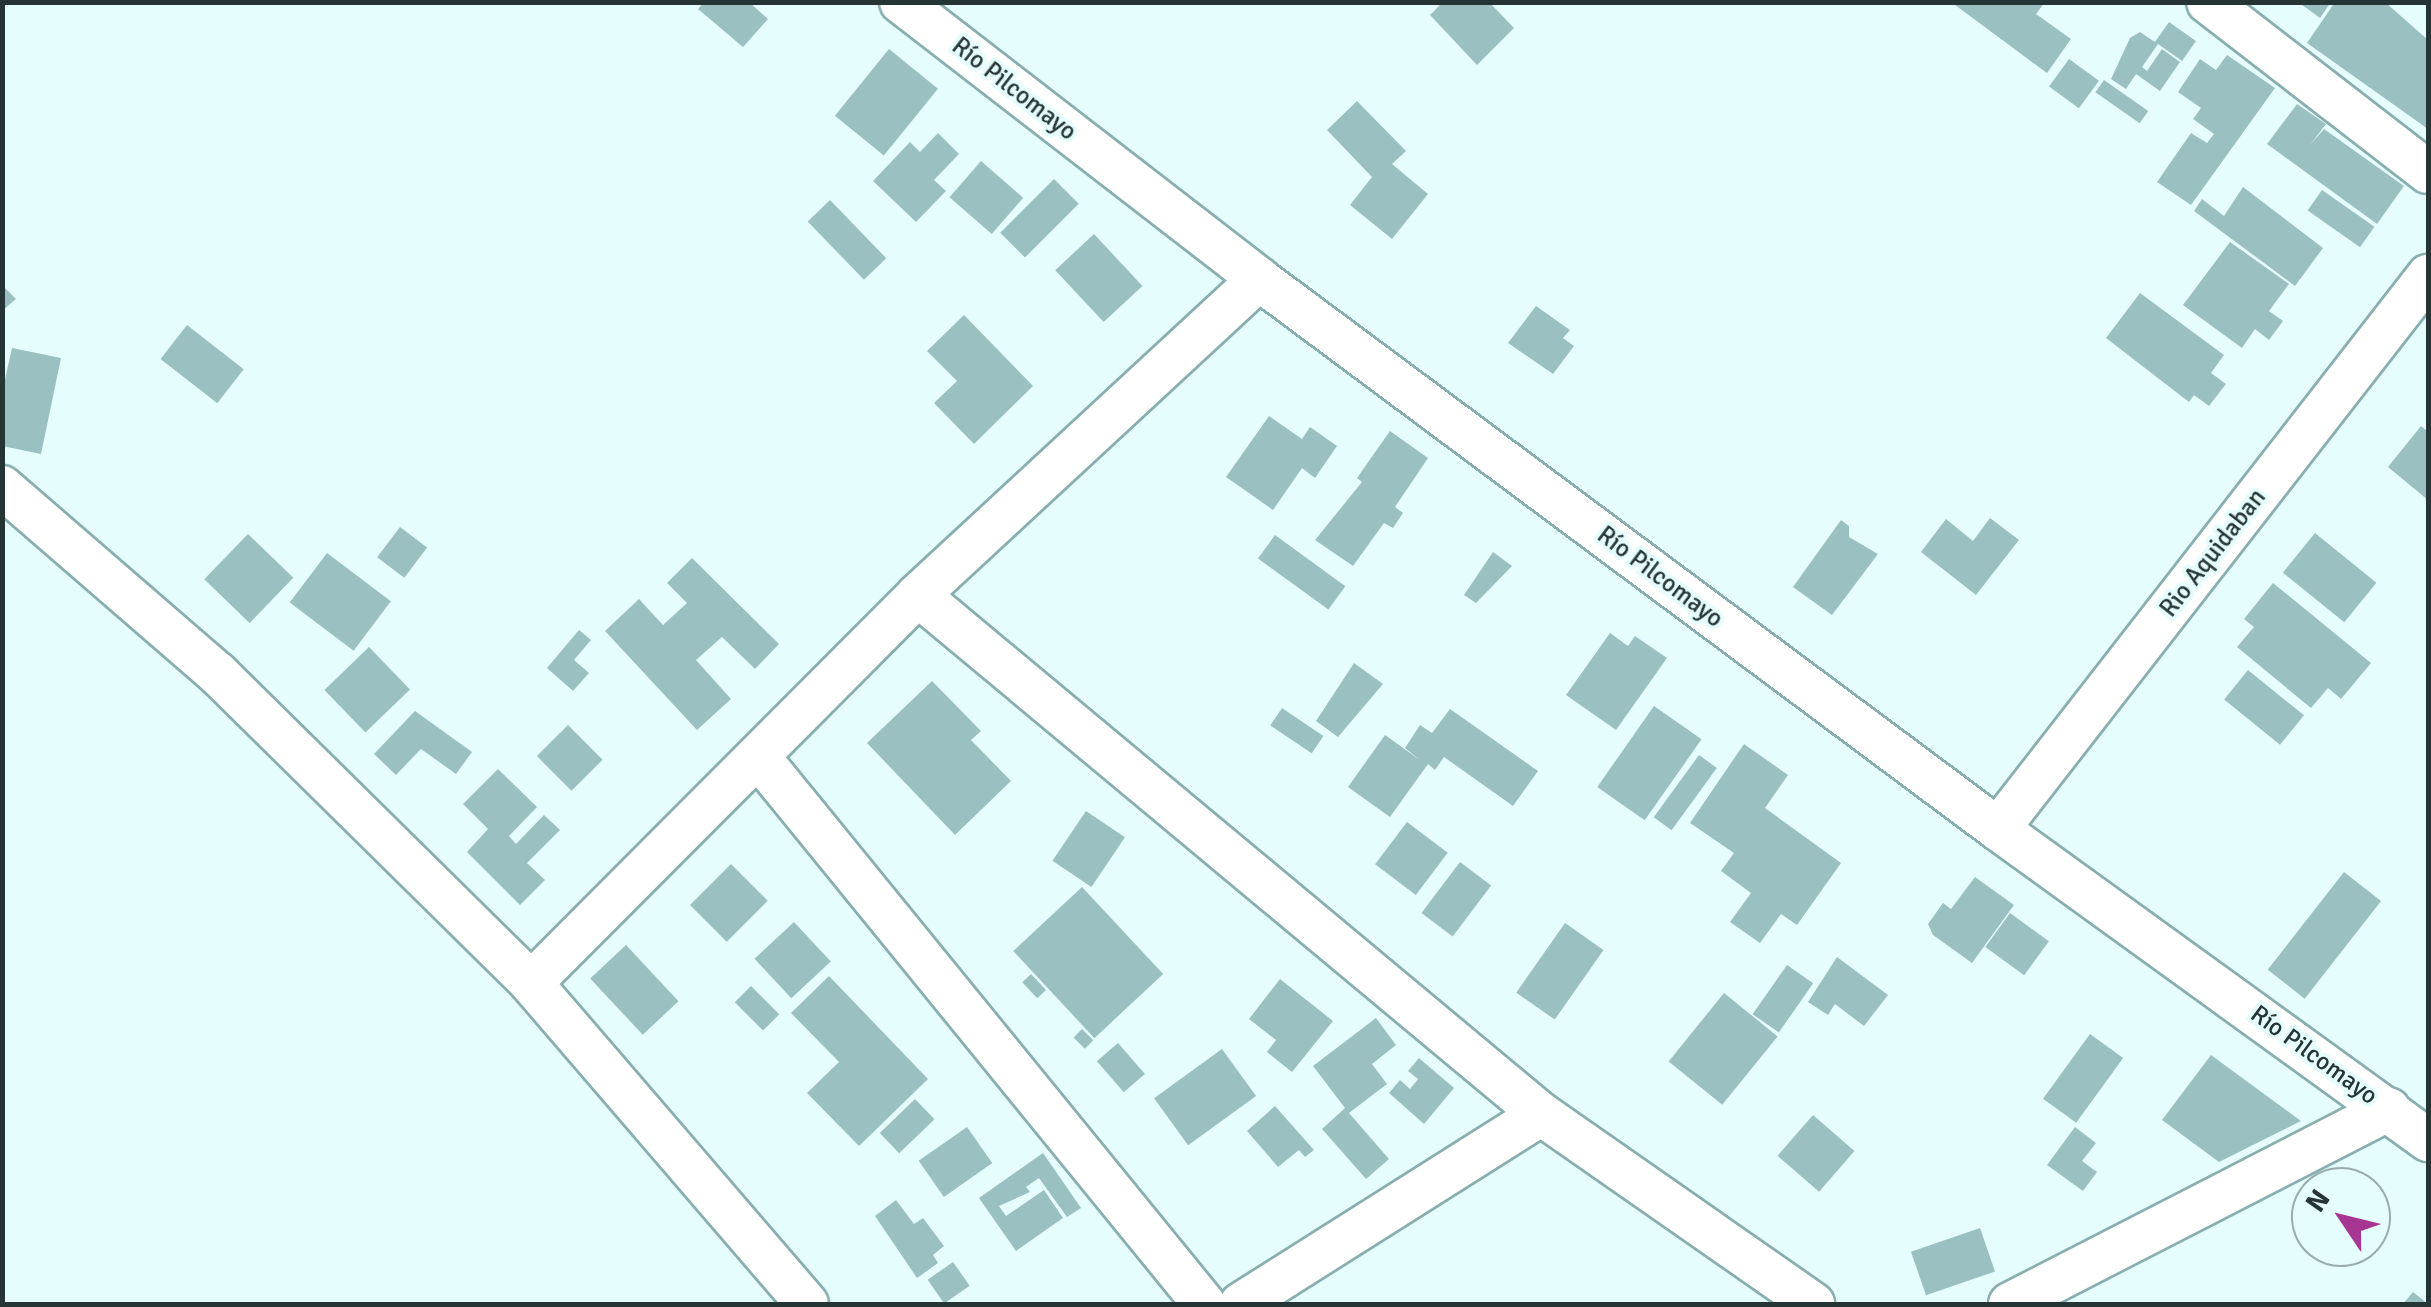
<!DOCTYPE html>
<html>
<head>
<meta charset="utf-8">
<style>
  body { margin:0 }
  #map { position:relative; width:2431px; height:1307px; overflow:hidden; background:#e6fdfd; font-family:Signika,sans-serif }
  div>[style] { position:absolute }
  .building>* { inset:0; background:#9bc0c2; transform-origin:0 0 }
  .roads { filter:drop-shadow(2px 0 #89aeaf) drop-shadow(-2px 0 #89aeaf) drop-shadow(0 2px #89aeaf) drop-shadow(0 -2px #89aeaf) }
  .minor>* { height:42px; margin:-21px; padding:0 21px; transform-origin:21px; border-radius:21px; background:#fff }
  span { translate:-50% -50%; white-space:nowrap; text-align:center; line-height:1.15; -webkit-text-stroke:8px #e6fdfd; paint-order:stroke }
  .street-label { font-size:25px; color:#253435 }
  .frame { position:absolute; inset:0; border:5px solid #253435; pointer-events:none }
  .north { position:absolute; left:2291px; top:1167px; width:100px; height:100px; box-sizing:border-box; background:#e6fdfd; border:2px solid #99adad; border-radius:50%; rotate:305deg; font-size:28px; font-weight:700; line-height:40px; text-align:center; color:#253435 }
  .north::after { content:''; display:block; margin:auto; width:35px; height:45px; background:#a73692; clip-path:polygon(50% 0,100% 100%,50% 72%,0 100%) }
</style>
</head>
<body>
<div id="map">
  <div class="building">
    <div style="clip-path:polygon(704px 2px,749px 2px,768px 19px,743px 47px,698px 9px)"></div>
    <div style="clip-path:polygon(1443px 2px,1489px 2px,1514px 28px,1477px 65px,1430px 15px)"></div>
    <div style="clip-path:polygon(1951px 2px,2045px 2px,2036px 14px,2071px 39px,2047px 73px)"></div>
    <div style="clip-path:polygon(2298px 2px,2331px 2px,2320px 18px)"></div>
    <div style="clip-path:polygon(2335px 2px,2385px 2px,2428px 40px,2428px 129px,2307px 43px)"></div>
    <div style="clip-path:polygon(2169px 22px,2196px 41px,2182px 61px,2158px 44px,2142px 67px,2147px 71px,2162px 49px,2180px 62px,2160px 91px,2136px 74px,2126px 89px,2111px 79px,2130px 38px,2140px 32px,2155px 42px)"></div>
    <div style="left:889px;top:49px;width:63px;height:86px;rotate:39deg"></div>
    <div style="clip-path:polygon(2227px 55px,2275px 88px,2191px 205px,2157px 182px,2191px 133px,2207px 143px,2214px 134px,2193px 119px,2201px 108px,2178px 92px,2200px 59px,2216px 70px)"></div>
    <div style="left:2069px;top:59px;width:37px;height:34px;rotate:36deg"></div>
    <div style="left:2104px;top:80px;width:54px;height:15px;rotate:35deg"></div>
    <div style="clip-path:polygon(1357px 101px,1406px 151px,1392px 164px,1428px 194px,1392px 239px,1350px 205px,1372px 177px,1327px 130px)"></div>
    <div style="clip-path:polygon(2297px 104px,2326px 124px,2310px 145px,2324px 129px,2404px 186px,2377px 224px,2267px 144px)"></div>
    <div style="clip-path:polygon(938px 133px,959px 154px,934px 180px,946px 191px,916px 222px,873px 181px,910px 142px,920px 152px)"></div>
    <div style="left:981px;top:161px;width:56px;height:48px;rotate:41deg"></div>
    <div style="left:1054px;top:179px;width:35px;height:76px;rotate:45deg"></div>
    <div style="clip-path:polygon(2243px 187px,2323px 248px,2295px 286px,2194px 211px,2202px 199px,2224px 216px)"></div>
    <div style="left:2322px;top:190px;width:64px;height:25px;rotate:35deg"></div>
    <div style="left:830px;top:200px;width:81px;height:31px;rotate:46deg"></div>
    <div style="left:1094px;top:234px;width:71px;height:53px;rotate:47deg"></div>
    <div style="clip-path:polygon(2230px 242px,2289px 284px,2269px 311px,2283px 321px,2269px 340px,2255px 329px,2242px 348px,2183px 305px)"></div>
    <div style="clip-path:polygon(2px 285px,16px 299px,2px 311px)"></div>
    <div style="clip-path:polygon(2140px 293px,2224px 355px,2211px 373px,2226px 384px,2209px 406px,2194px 395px,2189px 402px,2106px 338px)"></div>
    <div style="clip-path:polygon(1536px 306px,1570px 330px,1563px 338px,1574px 346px,1553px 374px,1508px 343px)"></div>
    <div style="clip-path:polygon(964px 315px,1033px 386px,974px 444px,934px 403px,957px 381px,927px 351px)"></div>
    <div style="left:187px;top:325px;width:72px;height:43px;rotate:38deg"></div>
    <div style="clip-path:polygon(12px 348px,61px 358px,41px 454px,2px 446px,2px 393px)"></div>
    <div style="clip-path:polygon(1269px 416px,1302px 439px,1310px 427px,1337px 446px,1315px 478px,1302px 468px,1273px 510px,1226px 477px)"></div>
    <div style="clip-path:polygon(2421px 426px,2428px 432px,2428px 500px,2388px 467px)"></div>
    <div style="clip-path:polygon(1390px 431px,1428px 458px,1395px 507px,1403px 513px,1393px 528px,1384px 523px,1353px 566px,1315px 540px,1362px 482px,1357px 478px)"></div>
    <div style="clip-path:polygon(1990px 518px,2019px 540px,1976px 595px,1921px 552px,1946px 519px,1973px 541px)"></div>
    <div style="clip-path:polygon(1841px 520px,1849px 526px,1849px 537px,1878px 554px,1832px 615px,1793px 587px)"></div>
    <div style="left:400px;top:527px;width:34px;height:38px;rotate:37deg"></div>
    <div style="left:2315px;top:533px;width:79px;height:51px;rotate:39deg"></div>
    <div style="left:248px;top:534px;width:63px;height:63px;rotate:44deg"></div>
    <div style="left:1275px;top:535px;width:87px;height:29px;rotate:36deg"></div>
    <div style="clip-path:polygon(1493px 552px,1512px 566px,1476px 603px,1464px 595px)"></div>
    <div style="left:327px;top:553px;width:80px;height:62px;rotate:37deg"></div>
    <div style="clip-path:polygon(692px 558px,779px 644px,755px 669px,722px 637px,696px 660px,731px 699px,697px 730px,605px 631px,639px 599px,663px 625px,687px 603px,667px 583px)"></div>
    <div style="clip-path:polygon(2273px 583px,2371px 663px,2341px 699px,2328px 688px,2311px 708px,2237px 647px,2254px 627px,2244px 619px)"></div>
    <div style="clip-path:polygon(579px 630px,591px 640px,574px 660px,589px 673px,573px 691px,547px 668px)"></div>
    <div style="clip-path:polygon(1610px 633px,1628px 646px,1635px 636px,1667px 658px,1616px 730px,1566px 695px)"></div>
    <div style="left:369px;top:647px;width:59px;height:62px;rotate:46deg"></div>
    <div style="clip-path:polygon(1354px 663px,1383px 684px,1338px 737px,1316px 721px)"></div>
    <div style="left:2248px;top:670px;width:72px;height:38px;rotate:39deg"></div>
    <div style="clip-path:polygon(932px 681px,981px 731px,971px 740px,1011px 781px,955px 835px,867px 743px)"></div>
    <div style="left:1654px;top:706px;width:58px;height:99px;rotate:35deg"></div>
    <div style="left:1282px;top:708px;width:50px;height:21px;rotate:34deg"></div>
    <div style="clip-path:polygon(1450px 709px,1538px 771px,1513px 806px,1444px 757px,1435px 770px,1428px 764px,1390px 817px,1348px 787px,1385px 735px,1420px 760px,1405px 748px,1420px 725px,1432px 733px)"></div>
    <div style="clip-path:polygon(415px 711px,472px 752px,456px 774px,421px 749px,396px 775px,374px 754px)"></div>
    <div style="left:568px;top:725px;width:49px;height:44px;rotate:45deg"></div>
    <div style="clip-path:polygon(1744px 744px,1788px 775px,1765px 808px,1841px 863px,1797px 925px,1781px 914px,1760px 943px,1730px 922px,1751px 893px,1721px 871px,1734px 853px,1690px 823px)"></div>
    <div style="left:1699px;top:755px;width:22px;height:77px;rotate:36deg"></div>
    <div style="clip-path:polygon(498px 769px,537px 807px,509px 836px,516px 844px,544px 815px,560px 830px,527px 863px,545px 880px,520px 905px,467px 852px,488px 829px,463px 804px)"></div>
    <div style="left:1086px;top:811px;width:47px;height:60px;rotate:34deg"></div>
    <div style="left:1407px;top:822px;width:51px;height:53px;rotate:37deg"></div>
    <div style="left:1460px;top:862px;width:39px;height:64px;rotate:37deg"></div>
    <div style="left:731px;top:864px;width:52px;height:58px;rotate:45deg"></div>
    <div style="left:2344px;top:872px;width:47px;height:124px;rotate:38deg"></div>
    <div style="clip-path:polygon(1975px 877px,2014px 905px,1972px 963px,1933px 935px,1928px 924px,1943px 903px,1951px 909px)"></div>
    <div style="left:1082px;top:887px;width:119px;height:94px;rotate:47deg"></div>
    <div style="left:2010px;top:913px;width:48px;height:42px;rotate:36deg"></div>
    <div style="left:794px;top:922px;width:54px;height:54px;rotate:47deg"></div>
    <div style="left:1565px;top:923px;width:47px;height:85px;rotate:35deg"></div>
    <div style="left:626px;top:945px;width:77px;height:49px;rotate:47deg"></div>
    <div style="clip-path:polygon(1837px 957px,1888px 995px,1864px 1026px,1835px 1004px,1828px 1015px,1808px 1002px)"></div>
    <div style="left:1787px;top:965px;width:32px;height:60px;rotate:35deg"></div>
    <div style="left:1031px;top:974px;width:22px;height:12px;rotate:47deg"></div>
    <div style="clip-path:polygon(829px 976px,928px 1079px,859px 1146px,807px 1093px,839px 1062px,791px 1013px)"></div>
    <div style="clip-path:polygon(1280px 979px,1333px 1021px,1292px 1072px,1267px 1052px,1276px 1040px,1249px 1019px)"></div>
    <div style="left:751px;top:986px;width:40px;height:23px;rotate:45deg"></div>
    <div style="left:1724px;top:993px;width:69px;height:88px;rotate:39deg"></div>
    <div style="clip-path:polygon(1376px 1018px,1396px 1045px,1372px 1064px,1387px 1084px,1349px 1113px,1389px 1159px,1366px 1179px,1322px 1129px,1345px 1108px,1313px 1066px)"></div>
    <div style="left:1082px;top:1029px;width:16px;height:12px;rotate:45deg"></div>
    <div style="left:2090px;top:1034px;width:41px;height:80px;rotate:36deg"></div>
    <div style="left:1118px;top:1043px;width:41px;height:28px;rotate:49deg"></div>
    <div style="left:1222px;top:1049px;width:58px;height:84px;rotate:54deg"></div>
    <div style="clip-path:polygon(2211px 1055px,2301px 1121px,2219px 1162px,2162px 1120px)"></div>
    <div style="clip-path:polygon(1419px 1058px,1454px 1088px,1424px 1124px,1389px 1093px,1400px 1080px,1410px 1089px,1418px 1079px,1408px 1071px)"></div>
    <div style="left:915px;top:1099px;width:28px;height:49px;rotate:46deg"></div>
    <div style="clip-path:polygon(1275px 1106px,1314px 1150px,1305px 1157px,1299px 1150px,1278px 1167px,1247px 1131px)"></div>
    <div style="left:1813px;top:1115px;width:55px;height:54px;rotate:41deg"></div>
    <div style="left:967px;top:1127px;width:44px;height:59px;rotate:55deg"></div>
    <div style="clip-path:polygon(2075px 1127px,2096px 1143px,2082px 1161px,2097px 1172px,2083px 1191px,2047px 1165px)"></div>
    <div style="clip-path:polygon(1043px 1153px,1081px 1208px,1067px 1217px,1039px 1178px,1026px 1187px,1030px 1192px,999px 1206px,1006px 1216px,1044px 1190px,1063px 1218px,1016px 1251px,979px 1198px)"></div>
    <div style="clip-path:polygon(896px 1200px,914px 1224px,923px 1218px,944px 1246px,933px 1255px,938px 1263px,917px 1278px,875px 1216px)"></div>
    <div style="left:1980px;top:1228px;width:46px;height:73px;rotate:71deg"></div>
    <div style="left:953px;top:1262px;width:29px;height:31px;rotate:55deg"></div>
    <div style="clip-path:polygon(2413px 1292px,2428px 1304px,2403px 1304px)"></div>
  </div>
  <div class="roads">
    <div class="minor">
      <div style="left:901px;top:2px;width:453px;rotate:37.7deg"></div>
      <div style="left:1259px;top:279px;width:921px;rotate:36.66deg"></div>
      <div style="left:1998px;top:829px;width:531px;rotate:35.88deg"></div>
      <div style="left:2208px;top:2px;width:278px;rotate:37.7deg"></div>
      <div style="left:2px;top:487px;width:284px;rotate:40.9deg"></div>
      <div style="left:217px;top:673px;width:441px;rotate:44.6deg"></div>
      <div style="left:531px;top:983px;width:423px;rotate:49.3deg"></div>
      <div style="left:918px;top:595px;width:811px;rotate:39.8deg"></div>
      <div style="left:1541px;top:1114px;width:332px;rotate:34.9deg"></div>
      <div style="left:761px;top:760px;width:702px;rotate:50.84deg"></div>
      <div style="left:1998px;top:829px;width:701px;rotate:-52.13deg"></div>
      <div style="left:531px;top:983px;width:548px;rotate:-45.07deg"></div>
      <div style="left:918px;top:595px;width:465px;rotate:-42.8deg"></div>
      <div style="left:1241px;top:1304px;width:355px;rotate:-32.3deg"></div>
      <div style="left:2010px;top:1304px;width:426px;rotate:-27.2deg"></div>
    </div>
  </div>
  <div class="street-label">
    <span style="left:1014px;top:89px;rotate:38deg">Río Pilcomayo</span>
    <span style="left:2213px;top:553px;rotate:-52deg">Rio Aquidaban</span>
    <span style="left:1660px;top:577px;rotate:37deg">Río Pilcomayo</span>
    <span style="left:2314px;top:1055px;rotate:36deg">Río Pilcomayo</span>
  </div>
  <div class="frame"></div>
  <div class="north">N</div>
</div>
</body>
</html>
